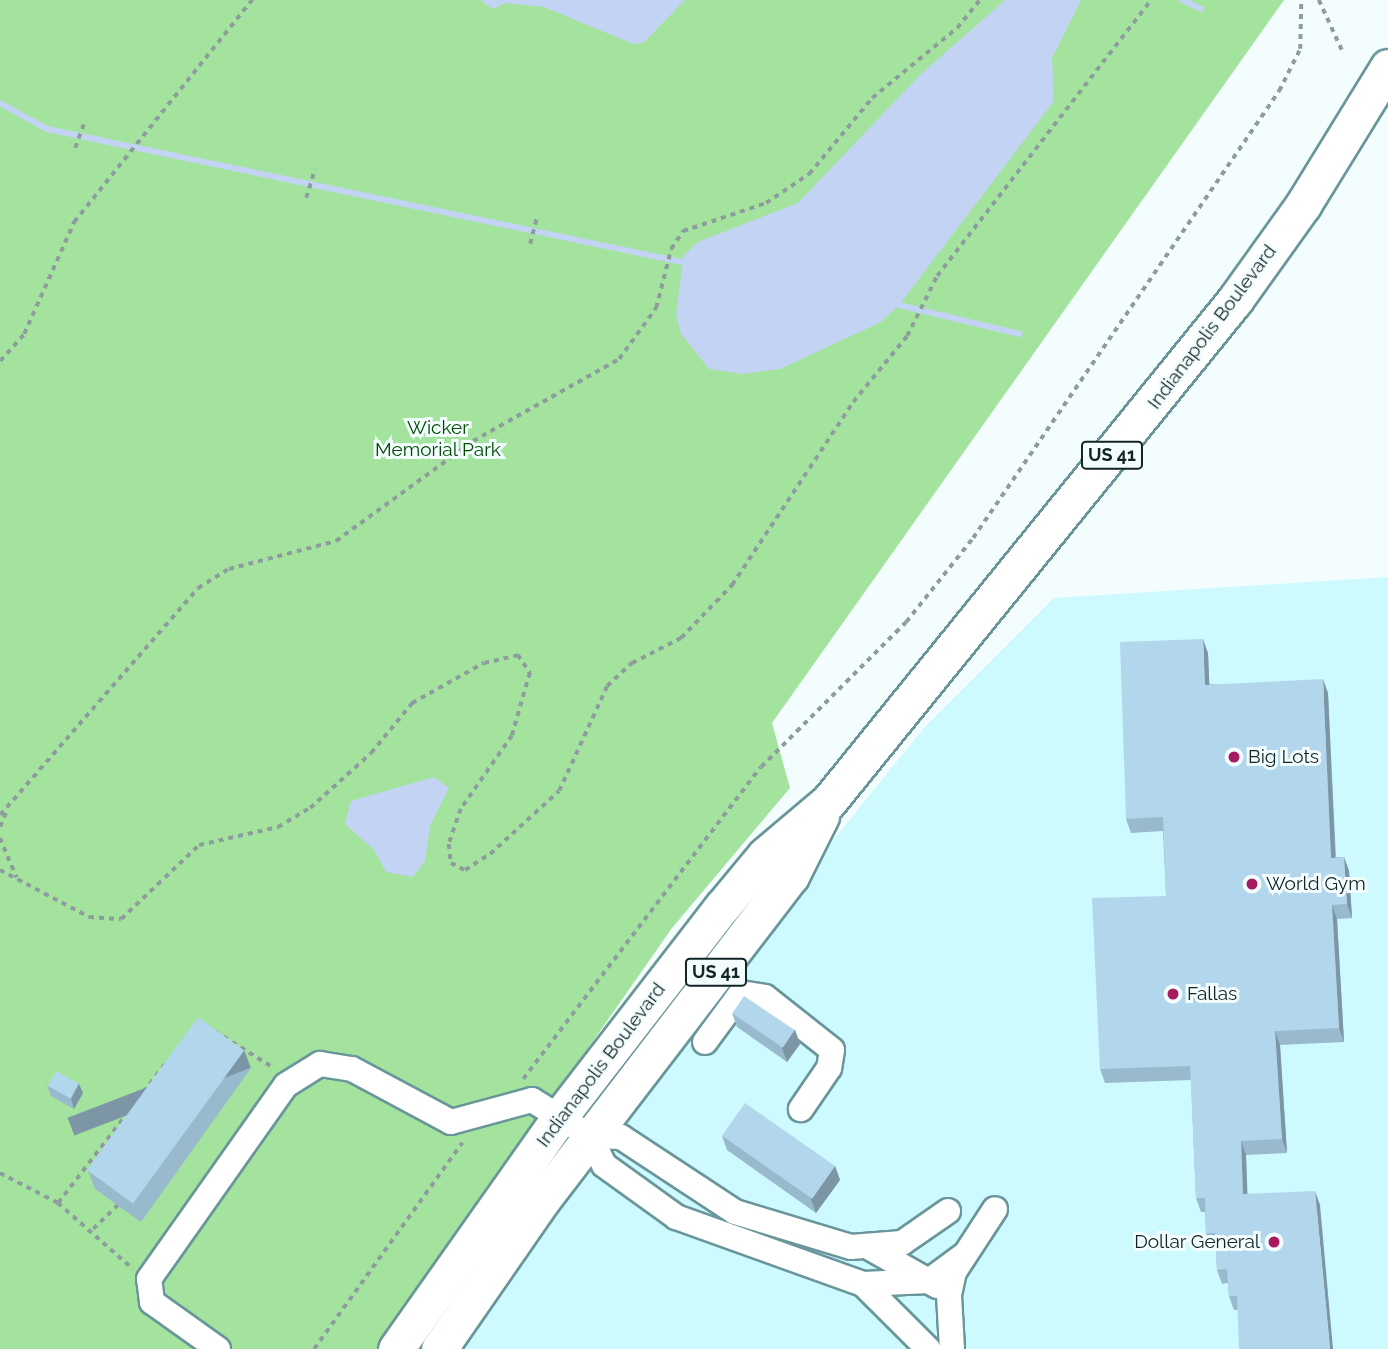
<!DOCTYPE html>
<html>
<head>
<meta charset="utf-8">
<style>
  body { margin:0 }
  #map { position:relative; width:1388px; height:1349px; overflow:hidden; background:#f4fdfe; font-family:Raleway,sans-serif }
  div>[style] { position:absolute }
  .built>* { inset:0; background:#ccfaff }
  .green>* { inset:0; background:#a3e39e }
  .water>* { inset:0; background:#c3d3f4 }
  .stream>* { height:6px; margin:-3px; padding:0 3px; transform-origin:3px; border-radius:3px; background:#c3d3f4 }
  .path>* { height:3.5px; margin-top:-1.75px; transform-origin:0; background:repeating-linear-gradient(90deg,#8e9c9d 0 5px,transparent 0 10px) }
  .roads { filter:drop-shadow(2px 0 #69969b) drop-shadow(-2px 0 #69969b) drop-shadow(0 2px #69969b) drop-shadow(0 -2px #69969b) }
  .minor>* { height:24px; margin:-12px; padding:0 12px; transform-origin:12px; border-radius:12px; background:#fff }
  .highway>* { height:35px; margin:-17.5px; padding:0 17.5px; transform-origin:17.5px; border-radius:17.5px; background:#fff }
  .wall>* { inset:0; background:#99b9cc }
  .shaded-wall>* { inset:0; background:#7d96a6; transform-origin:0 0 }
  .building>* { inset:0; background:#b2d7ed; transform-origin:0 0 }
  .dots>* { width:19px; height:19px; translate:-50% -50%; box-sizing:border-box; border:4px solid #f4fdfe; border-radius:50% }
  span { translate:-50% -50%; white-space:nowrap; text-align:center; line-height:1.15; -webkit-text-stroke:6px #f4fdfe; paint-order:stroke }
  .shield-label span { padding:2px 5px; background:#f4fdfe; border:2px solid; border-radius:5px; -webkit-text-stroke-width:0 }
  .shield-label { font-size:18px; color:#112426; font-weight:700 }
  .street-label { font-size:19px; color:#112426 }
  .park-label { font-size:19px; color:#004c01 }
  .poi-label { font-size:19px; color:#112426 }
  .left { translate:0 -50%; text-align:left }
  .right { translate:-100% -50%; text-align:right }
</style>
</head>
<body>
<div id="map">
  <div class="built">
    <div style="clip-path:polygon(1388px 577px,1388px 1349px,451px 1349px,787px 897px,924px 728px,1054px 598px)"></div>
  </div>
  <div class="green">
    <div style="clip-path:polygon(0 0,1284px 0,772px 723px,790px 788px,672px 928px,378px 1349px,0 1349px)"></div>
  </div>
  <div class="water">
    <div style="clip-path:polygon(480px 0,685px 0,643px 43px,633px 44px,544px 7px,505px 3px,493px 9px)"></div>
    <div style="clip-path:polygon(1005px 0,1081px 0,1052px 58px,1054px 101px,899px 305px,881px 322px,780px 369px,742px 374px,709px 369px,681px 334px,676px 314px,684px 255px,698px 242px,798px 203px,920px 75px)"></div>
    <div style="clip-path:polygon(434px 777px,449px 788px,430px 826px,425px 861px,413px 877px,386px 872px,374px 850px,345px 824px,351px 801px)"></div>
  </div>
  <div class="stream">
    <div style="left:1182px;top:0;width:21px;rotate:25deg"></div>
    <div style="left:0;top:103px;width:54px;rotate:29deg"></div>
    <div style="left:47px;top:129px;width:649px;rotate:11.83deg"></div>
    <div style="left:899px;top:305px;width:124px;rotate:13.5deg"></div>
  </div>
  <div class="path">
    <div style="left:1319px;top:0;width:55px;rotate:65.3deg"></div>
    <div style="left:75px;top:148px;width:29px;rotate:-70deg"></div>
    <div style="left:306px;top:198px;width:30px;rotate:-73deg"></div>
    <div style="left:530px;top:244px;width:30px;rotate:-76deg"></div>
    <div style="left:0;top:361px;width:36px;rotate:-48deg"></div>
    <div style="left:24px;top:334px;width:123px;rotate:-65.9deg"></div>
    <div style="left:74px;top:222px;width:285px;rotate:-51.3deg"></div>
    <div style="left:0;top:815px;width:301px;rotate:-48.9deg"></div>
    <div style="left:198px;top:588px;width:36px;rotate:-32deg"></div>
    <div style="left:229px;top:569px;width:111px;rotate:-14.7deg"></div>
    <div style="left:336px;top:541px;width:170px;rotate:-36.1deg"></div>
    <div style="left:473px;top:441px;width:167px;rotate:-29.3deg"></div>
    <div style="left:619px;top:359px;width:63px;rotate:-54deg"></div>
    <div style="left:656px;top:308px;width:61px;rotate:-75.7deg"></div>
    <div style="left:671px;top:249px;width:22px;rotate:-56deg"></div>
    <div style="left:683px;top:231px;width:88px;rotate:-18.6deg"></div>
    <div style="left:766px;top:203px;width:52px;rotate:-34deg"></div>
    <div style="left:809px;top:174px;width:99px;rotate:-50.3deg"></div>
    <div style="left:872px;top:98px;width:110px;rotate:-39.5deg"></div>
    <div style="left:957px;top:28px;width:36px;rotate:-51deg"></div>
    <div style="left:0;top:827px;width:18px;rotate:-68deg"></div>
    <div style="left:0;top:838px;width:43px;rotate:67deg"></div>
    <div style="left:0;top:870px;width:101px;rotate:27.8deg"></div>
    <div style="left:89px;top:917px;width:32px;rotate:4deg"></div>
    <div style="left:121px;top:919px;width:108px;rotate:-43.5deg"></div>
    <div style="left:199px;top:845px;width:81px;rotate:-12.8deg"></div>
    <div style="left:278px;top:827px;width:37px;rotate:-31deg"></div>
    <div style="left:310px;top:808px;width:82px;rotate:-42deg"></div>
    <div style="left:371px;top:753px;width:65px;rotate:-50.6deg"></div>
    <div style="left:412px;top:703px;width:82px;rotate:-29.1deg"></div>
    <div style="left:484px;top:663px;width:35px;rotate:-13deg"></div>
    <div style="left:518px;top:655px;width:22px;rotate:56deg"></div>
    <div style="left:530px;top:673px;width:66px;rotate:105.9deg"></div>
    <div style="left:512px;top:736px;width:89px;rotate:124.9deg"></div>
    <div style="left:461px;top:809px;width:37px;rotate:109deg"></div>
    <div style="left:449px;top:844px;width:19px;rotate:84deg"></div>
    <div style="left:451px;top:863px;width:16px;rotate:27deg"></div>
    <div style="left:465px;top:870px;width:30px;rotate:-33deg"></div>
    <div style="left:490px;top:854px;width:93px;rotate:-42.4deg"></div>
    <div style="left:559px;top:791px;width:115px;rotate:-65.4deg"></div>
    <div style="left:607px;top:686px;width:34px;rotate:-43deg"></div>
    <div style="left:632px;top:663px;width:55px;rotate:-27deg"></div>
    <div style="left:681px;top:638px;width:74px;rotate:-46.1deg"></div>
    <div style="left:732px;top:585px;width:219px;rotate:-56.5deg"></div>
    <div style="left:853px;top:402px;width:85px;rotate:-50.7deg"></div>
    <div style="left:907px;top:336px;width:67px;rotate:-63.4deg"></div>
    <div style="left:937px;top:276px;width:349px;rotate:-52.2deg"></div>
    <div style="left:198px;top:1021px;width:89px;rotate:31.7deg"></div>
    <div style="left:523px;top:1079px;width:392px;rotate:-52.7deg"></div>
    <div style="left:761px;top:767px;width:205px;rotate:-45deg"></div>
    <div style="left:906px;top:622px;width:107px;rotate:-51.4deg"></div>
    <div style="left:973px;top:538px;width:542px;rotate:-55.61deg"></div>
    <div style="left:1279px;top:91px;width:47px;rotate:-63.4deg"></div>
    <div style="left:1300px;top:49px;width:49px;rotate:-88.8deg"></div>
    <div style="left:0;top:1173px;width:65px;rotate:27.3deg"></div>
    <div style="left:58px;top:1203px;width:100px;rotate:41.3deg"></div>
    <div style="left:58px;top:1203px;width:180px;rotate:-52.4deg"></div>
    <div style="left:93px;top:1229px;width:35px;rotate:-44deg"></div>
    <div style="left:314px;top:1349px;width:254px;rotate:-54.3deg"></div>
  </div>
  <div class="roads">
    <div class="minor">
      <div style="left:705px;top:1042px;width:61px;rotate:-53.7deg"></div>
      <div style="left:741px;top:993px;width:24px;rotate:9deg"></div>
      <div style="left:765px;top:997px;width:85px;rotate:38.3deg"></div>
      <div style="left:832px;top:1050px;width:18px;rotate:99deg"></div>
      <div style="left:829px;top:1068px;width:50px;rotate:124.3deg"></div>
      <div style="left:590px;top:1136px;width:31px;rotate:2deg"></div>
      <div style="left:621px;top:1137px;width:136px;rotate:33.3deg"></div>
      <div style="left:735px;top:1212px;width:121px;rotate:16.8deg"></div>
      <div style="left:851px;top:1247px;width:51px;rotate:-4.5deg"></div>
      <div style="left:902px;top:1243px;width:56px;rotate:-34.8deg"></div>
      <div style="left:872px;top:1249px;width:75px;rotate:29.6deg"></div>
      <div style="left:864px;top:1285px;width:91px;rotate:45deg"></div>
      <div style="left:218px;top:1349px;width:81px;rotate:-144.5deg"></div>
      <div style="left:152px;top:1302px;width:23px;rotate:-97deg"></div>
      <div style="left:149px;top:1279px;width:237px;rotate:-54.8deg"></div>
      <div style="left:286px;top:1085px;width:40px;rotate:-32deg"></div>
      <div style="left:320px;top:1064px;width:32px;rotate:9deg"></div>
      <div style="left:352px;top:1069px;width:112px;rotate:28.2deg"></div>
      <div style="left:451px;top:1122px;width:84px;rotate:-15.2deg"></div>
      <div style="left:532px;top:1100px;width:68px;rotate:31.8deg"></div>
      <div style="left:590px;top:1136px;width:32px;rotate:64deg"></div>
      <div style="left:604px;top:1165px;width:89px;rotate:35.8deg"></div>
      <div style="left:676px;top:1217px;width:199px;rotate:19.7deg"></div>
      <div style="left:863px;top:1284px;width:66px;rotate:-2.6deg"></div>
      <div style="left:929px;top:1281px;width:44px;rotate:-36.6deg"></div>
      <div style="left:952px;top:1349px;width:54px;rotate:-93.2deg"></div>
      <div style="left:949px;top:1295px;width:24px;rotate:-78deg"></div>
      <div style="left:954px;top:1272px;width:75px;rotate:-56.9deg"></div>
    </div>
    <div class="highway">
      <div style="left:396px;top:1349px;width:286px;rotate:-54.8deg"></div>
      <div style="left:561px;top:1115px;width:263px;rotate:-52.3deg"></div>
      <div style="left:722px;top:907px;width:67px;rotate:-50.4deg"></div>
      <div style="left:765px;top:855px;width:84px;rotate:-40.2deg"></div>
      <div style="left:829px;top:801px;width:645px;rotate:-50.98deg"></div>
      <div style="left:1235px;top:300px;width:117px;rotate:-54.4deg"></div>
      <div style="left:1303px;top:205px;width:162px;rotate:-58.4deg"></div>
      <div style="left:439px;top:1349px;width:183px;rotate:-55.3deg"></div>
      <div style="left:543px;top:1199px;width:407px;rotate:-52.5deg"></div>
      <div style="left:791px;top:876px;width:67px;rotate:-63.4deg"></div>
    </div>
  </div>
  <div class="wall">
    <div style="clip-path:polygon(1208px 653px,1209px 684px,1328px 693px,1336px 857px,1344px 857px,1349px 871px,1352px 918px,1337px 919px,1344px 1042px,1280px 1045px,1287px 1153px,1246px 1155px,1247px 1194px,1320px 1205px,1237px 1310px,1234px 1310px,1229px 1296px,1228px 1283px,1222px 1284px,1217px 1270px,1216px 1247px,1211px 1247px,1206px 1233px,1205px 1212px,1201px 1212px,1196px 1198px,1191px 1080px,1105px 1083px,1100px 1069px,1166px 896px,1163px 831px,1131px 833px,1126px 819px)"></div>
    <div style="clip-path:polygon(732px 1013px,795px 1030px,800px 1044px,787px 1062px,737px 1027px)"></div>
    <div style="clip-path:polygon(244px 1050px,251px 1068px,141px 1222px,95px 1189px,88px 1171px)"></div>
    <div style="clip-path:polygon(79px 1084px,83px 1093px,74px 1109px,51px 1096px,47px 1086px)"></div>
    <div style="clip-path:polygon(722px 1136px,835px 1166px,840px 1180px,816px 1213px,727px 1150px)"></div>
  </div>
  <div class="shaded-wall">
    <div style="clip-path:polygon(1203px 639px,1208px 653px,1210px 699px,1205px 685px)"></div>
    <div style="clip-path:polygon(1323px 679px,1328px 693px,1336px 872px,1331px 858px)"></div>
    <div style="clip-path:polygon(1344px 857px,1349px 871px,1352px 918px,1347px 904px)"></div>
    <div style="clip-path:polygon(1332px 905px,1337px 919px,1344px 1042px,1339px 1028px)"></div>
    <div style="clip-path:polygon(795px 1030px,800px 1044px,787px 1062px,782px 1048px)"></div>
    <div style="clip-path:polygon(1275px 1031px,1280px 1045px,1287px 1153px,1282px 1139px)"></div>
    <div style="left:244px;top:1050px;width:19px;height:189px;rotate:69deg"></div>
    <div style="clip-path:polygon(79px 1084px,83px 1093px,74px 1109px,71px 1099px)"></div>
    <div style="clip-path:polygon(1241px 1141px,1246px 1155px,1248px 1208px,1243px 1194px)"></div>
    <div style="clip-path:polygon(835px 1166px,840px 1180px,816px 1213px,811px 1199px)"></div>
    <div style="clip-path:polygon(1315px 1191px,1320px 1205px,1333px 1349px,1330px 1349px)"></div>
  </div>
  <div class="building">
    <div style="clip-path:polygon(1203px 639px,1205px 685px,1323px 679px,1331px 858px,1344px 857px,1347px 904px,1332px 905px,1339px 1028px,1275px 1031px,1282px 1139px,1241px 1141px,1243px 1194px,1315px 1191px,1330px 1349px,1239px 1349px,1237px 1296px,1229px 1296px,1227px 1269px,1217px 1270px,1215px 1233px,1206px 1233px,1205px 1198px,1196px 1198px,1190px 1066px,1100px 1069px,1092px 898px,1166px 896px,1163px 817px,1126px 819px,1120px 642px)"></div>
    <div style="left:744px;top:996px;width:61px;height:21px;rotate:34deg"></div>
    <div style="left:198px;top:1017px;width:57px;height:189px;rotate:36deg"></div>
    <div style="left:56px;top:1071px;width:26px;height:17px;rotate:29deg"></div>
    <div style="left:745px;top:1103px;width:110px;height:40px;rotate:35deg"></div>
  </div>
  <div class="dots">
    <div style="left:1234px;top:757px;background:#a71c60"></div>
    <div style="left:1252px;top:884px;background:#a71c60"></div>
    <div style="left:1173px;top:994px;background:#a71c60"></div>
    <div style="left:1274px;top:1242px;background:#a71c60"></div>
  </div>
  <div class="shield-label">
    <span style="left:1112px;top:455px">US 41</span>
    <span style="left:716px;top:972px">US 41</span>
  </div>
  <div class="street-label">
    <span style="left:1212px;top:327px;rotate:-53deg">Indianapolis Boulevard</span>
    <span style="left:601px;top:1065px;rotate:-53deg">Indianapolis Boulevard</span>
  </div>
  <div class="park-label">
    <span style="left:438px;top:439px">Wicker<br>Memorial Park</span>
  </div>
  <div class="poi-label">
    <span class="left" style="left:1248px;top:757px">Big Lots</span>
    <span class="left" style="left:1266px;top:884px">World Gym</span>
    <span class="left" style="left:1187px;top:994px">Fallas</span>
    <span class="right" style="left:1260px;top:1242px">Dollar General</span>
  </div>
</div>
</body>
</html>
